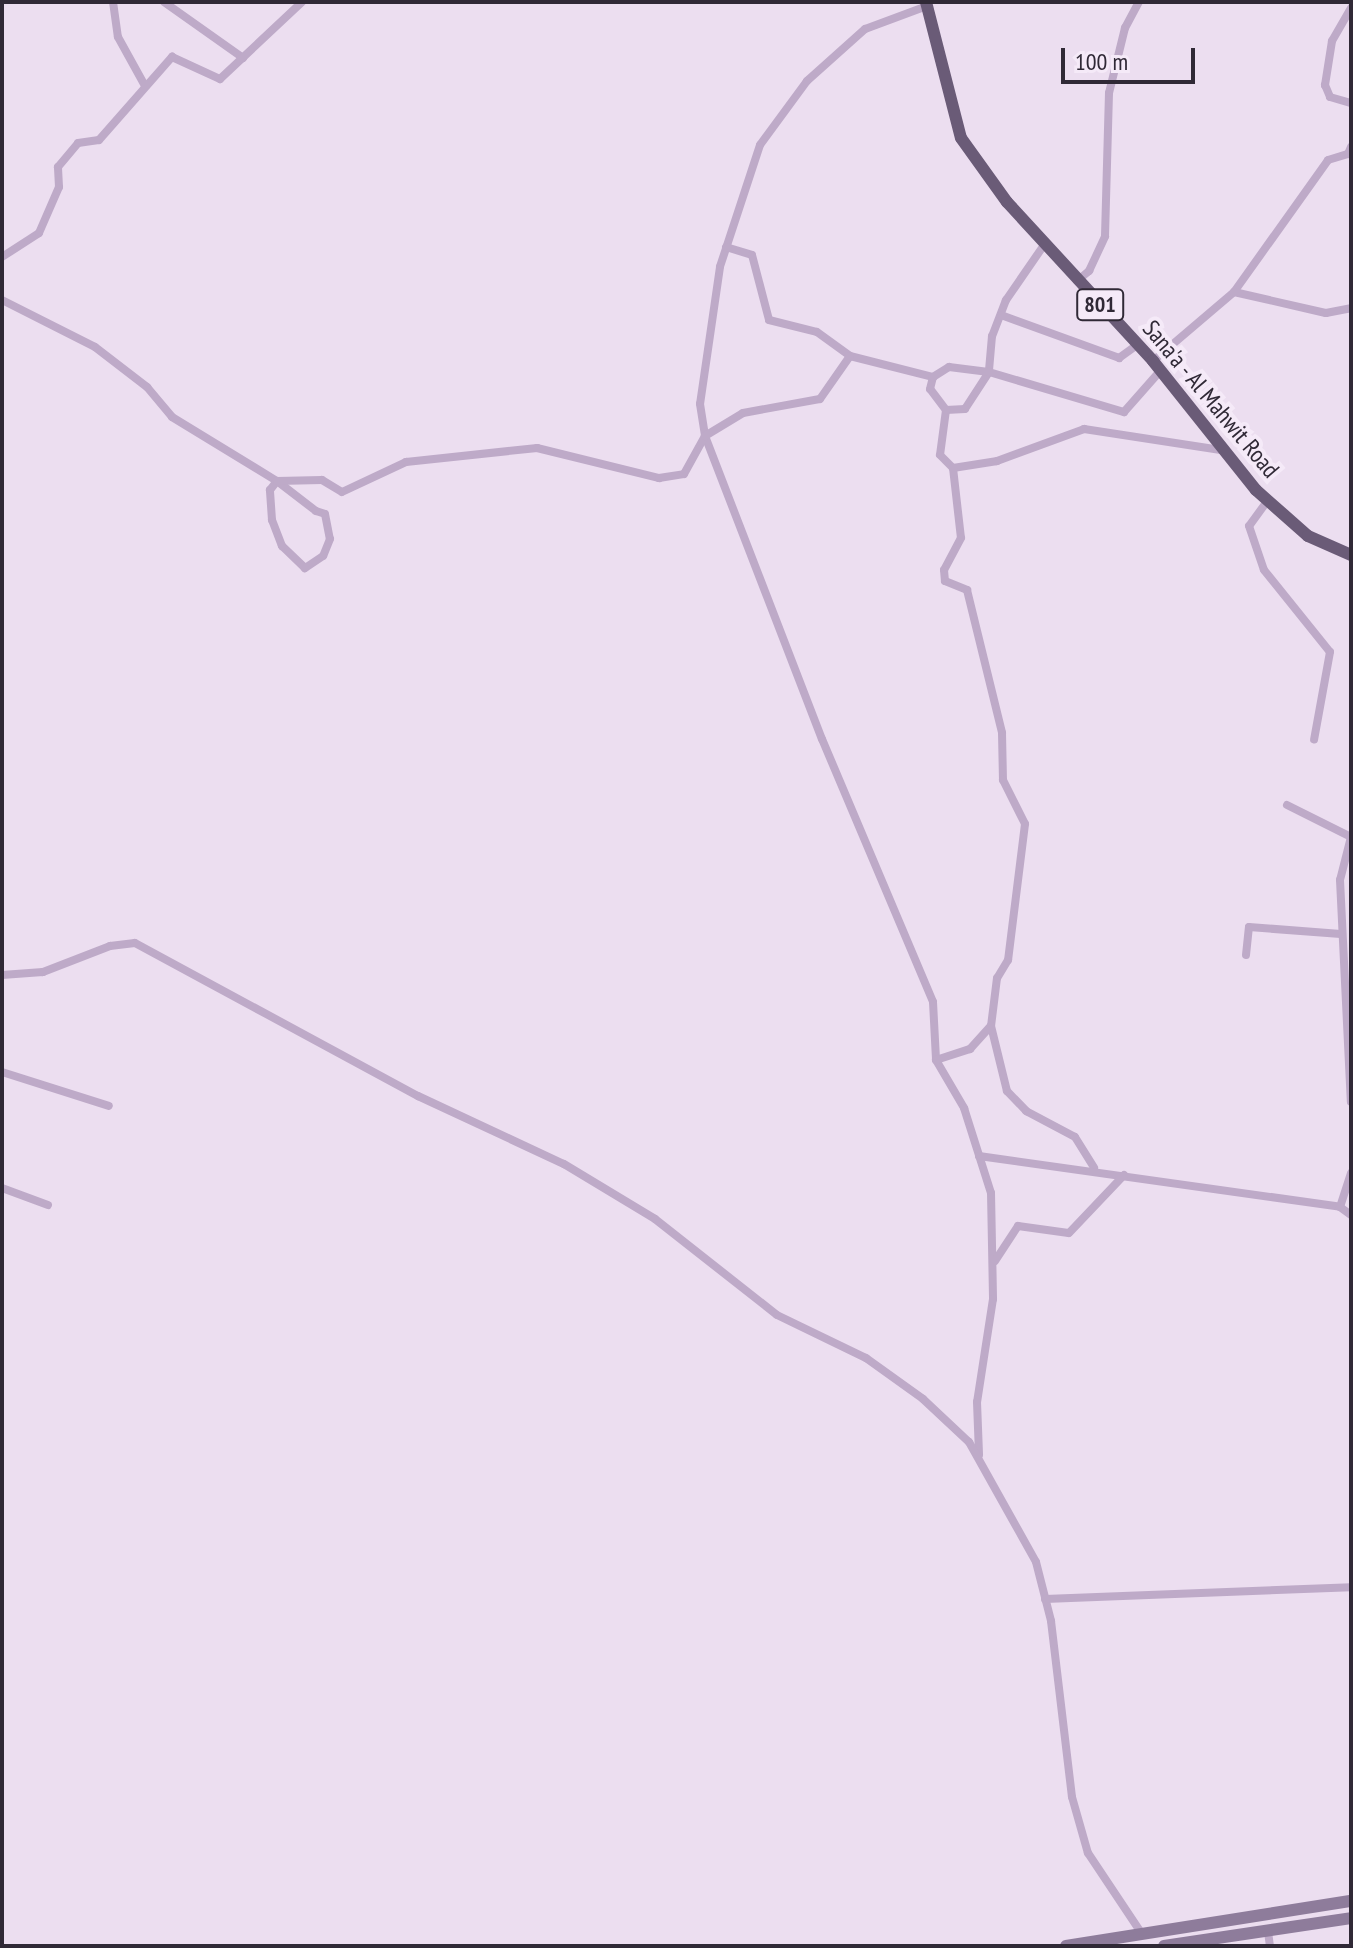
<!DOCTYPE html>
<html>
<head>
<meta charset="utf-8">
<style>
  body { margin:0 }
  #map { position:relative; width:1353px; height:1948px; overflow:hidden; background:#ecdef0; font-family:"PT Sans Narrow",sans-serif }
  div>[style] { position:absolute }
  .minor>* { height:8px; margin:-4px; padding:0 4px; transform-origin:4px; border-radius:4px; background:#beaac8 }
  .secondary>* { height:12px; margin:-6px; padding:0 6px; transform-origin:6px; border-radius:6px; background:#8e7c9b }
  .primary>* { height:12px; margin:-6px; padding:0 6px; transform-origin:6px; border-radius:6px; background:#6a5b77 }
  span { translate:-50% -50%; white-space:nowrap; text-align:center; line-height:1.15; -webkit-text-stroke:8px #f5eaf8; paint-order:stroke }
  .shield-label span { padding:2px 6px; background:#f5eaf8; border:2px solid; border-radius:6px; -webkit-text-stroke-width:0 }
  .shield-label { font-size:22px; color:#302936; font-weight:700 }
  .street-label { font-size:24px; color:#302936 }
  .frame { position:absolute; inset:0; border:4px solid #302936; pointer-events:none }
  .scale { position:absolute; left:1061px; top:48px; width:134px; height:36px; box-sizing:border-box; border:4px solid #302936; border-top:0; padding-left:10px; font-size:24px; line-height:28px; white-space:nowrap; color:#302936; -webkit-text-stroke:6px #f5eaf8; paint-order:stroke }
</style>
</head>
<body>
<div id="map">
  <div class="minor">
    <div style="left:113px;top:2px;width:35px;rotate:82deg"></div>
    <div style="left:118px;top:37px;width:56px;rotate:61.1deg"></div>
    <div style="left:164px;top:2px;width:97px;rotate:35.3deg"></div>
    <div style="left:927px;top:6px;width:66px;rotate:159.6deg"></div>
    <div style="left:865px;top:29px;width:78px;rotate:138.1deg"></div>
    <div style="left:807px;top:81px;width:79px;rotate:126.3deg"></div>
    <div style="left:760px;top:145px;width:128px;rotate:108.2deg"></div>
    <div style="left:720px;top:267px;width:138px;rotate:98.3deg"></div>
    <div style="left:700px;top:404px;width:32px;rotate:81deg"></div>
    <div style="left:705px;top:436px;width:325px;rotate:68.9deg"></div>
    <div style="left:822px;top:739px;width:285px;rotate:67.1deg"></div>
    <div style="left:933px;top:1002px;width:58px;rotate:87deg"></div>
    <div style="left:936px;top:1060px;width:56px;rotate:59.7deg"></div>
    <div style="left:964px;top:1108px;width:89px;rotate:72.4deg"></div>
    <div style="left:991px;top:1193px;width:106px;rotate:88.9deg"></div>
    <div style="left:993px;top:1299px;width:104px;rotate:98.8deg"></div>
    <div style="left:977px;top:1402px;width:53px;rotate:87.8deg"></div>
    <div style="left:1351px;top:8px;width:38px;rotate:120deg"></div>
    <div style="left:1332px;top:41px;width:45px;rotate:99deg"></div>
    <div style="left:1325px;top:85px;width:13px;rotate:67deg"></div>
    <div style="left:1330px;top:97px;width:22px;rotate:16deg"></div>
    <div style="left:1044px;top:245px;width:67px;rotate:124.6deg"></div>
    <div style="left:1006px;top:300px;width:39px;rotate:111deg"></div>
    <div style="left:992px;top:336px;width:36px;rotate:95deg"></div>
    <div style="left:989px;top:372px;width:44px;rotate:123deg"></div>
    <div style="left:965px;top:409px;width:19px;rotate:177deg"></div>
    <div style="left:946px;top:410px;width:45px;rotate:97.6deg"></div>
    <div style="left:940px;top:455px;width:18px;rotate:45deg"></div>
    <div style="left:953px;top:468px;width:45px;rotate:-9deg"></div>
    <div style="left:997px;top:461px;width:93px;rotate:-20.2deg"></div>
    <div style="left:1084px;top:429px;width:140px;rotate:8.7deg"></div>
    <div style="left:726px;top:247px;width:27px;rotate:17deg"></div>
    <div style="left:752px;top:255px;width:67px;rotate:75.3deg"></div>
    <div style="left:769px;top:320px;width:49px;rotate:14deg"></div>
    <div style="left:817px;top:332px;width:41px;rotate:36deg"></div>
    <div style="left:850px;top:356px;width:86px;rotate:14.2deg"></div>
    <div style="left:2px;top:257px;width:44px;rotate:-33deg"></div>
    <div style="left:39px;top:233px;width:50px;rotate:-66.5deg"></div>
    <div style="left:59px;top:187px;width:20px;rotate:-93deg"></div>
    <div style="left:58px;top:167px;width:31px;rotate:-50deg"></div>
    <div style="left:78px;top:143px;width:21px;rotate:-8deg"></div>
    <div style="left:99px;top:140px;width:111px;rotate:-48.7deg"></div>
    <div style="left:172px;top:57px;width:53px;rotate:24.6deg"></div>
    <div style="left:220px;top:79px;width:112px;rotate:-43.2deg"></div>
    <div style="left:1077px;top:281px;width:16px;rotate:-40deg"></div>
    <div style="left:1089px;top:271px;width:38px;rotate:-65deg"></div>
    <div style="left:1105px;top:236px;width:143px;rotate:-88.4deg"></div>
    <div style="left:1109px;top:93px;width:67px;rotate:-76.2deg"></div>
    <div style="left:1125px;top:28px;width:30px;rotate:-62deg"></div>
    <div style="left:1234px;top:292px;width:162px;rotate:-54.5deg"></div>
    <div style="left:1328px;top:160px;width:21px;rotate:-17deg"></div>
    <div style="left:1348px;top:154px;width:8px;rotate:-67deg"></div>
    <div style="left:2px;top:300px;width:104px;rotate:26.8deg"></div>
    <div style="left:95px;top:347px;width:66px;rotate:37.6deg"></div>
    <div style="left:147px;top:387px;width:39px;rotate:50deg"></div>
    <div style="left:172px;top:417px;width:123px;rotate:31.4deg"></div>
    <div style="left:277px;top:481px;width:49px;rotate:37.6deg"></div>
    <div style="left:316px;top:511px;width:9px;rotate:18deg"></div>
    <div style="left:325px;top:514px;width:25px;rotate:79deg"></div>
    <div style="left:330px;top:539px;width:18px;rotate:112deg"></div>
    <div style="left:323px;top:556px;width:22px;rotate:146deg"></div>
    <div style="left:305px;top:568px;width:32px;rotate:-136deg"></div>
    <div style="left:282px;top:546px;width:28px;rotate:-111deg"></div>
    <div style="left:272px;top:520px;width:30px;rotate:-94deg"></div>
    <div style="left:270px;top:490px;width:11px;rotate:-52deg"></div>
    <div style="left:277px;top:481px;width:45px;rotate:-1.3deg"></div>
    <div style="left:322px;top:480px;width:23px;rotate:31deg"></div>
    <div style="left:342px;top:492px;width:71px;rotate:-25.1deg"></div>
    <div style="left:406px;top:462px;width:132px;rotate:-6.1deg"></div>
    <div style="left:537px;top:448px;width:126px;rotate:13.8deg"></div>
    <div style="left:659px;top:478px;width:25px;rotate:-9deg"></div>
    <div style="left:684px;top:474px;width:43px;rotate:-61.1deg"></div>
    <div style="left:705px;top:436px;width:44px;rotate:-31.2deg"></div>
    <div style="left:743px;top:413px;width:78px;rotate:-10.3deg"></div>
    <div style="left:820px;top:399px;width:52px;rotate:-55.1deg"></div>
    <div style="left:1001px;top:315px;width:126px;rotate:20deg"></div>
    <div style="left:1119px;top:358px;width:24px;rotate:-36deg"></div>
    <div style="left:1153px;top:361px;width:106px;rotate:-40.4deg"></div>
    <div style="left:1234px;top:292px;width:94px;rotate:12.9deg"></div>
    <div style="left:1326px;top:313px;width:25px;rotate:-11deg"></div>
    <div style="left:946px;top:410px;width:26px;rotate:-127deg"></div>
    <div style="left:930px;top:389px;width:12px;rotate:-76deg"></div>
    <div style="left:933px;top:377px;width:19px;rotate:-32deg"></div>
    <div style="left:949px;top:367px;width:40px;rotate:7.1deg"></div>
    <div style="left:989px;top:372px;width:141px;rotate:16.5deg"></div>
    <div style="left:1124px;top:412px;width:56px;rotate:-48.6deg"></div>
    <div style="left:953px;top:468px;width:70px;rotate:83.5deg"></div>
    <div style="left:961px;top:538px;width:36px;rotate:118deg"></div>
    <div style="left:944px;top:570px;width:11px;rotate:85deg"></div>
    <div style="left:945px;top:581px;width:24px;rotate:22deg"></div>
    <div style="left:967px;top:590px;width:147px;rotate:76.2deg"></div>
    <div style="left:1002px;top:733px;width:47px;rotate:88.8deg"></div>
    <div style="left:1003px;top:780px;width:49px;rotate:63.4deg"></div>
    <div style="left:1025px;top:824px;width:137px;rotate:97.1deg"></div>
    <div style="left:1008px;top:960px;width:21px;rotate:121deg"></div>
    <div style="left:997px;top:978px;width:48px;rotate:97.1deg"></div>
    <div style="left:991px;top:1026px;width:67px;rotate:76.2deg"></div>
    <div style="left:1007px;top:1091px;width:28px;rotate:46deg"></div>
    <div style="left:1026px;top:1111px;width:55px;rotate:28deg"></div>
    <div style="left:1075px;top:1137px;width:36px;rotate:58deg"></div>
    <div style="left:1268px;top:500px;width:32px;rotate:126deg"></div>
    <div style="left:1249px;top:526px;width:46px;rotate:71.2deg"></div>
    <div style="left:1264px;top:570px;width:105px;rotate:51.2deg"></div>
    <div style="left:1330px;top:652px;width:89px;rotate:100.3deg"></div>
    <div style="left:1287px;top:805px;width:72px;rotate:26.6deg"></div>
    <div style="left:1351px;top:837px;width:44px;rotate:104.3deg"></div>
    <div style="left:1340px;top:880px;width:222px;rotate:87.2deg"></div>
    <div style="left:1246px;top:955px;width:28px;rotate:-84deg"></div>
    <div style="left:1249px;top:927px;width:92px;rotate:4.4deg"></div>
    <div style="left:2px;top:975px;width:41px;rotate:-4.2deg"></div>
    <div style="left:43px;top:972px;width:72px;rotate:-21.2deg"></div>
    <div style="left:110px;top:946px;width:25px;rotate:-7deg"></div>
    <div style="left:135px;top:943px;width:322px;rotate:28.4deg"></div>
    <div style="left:418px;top:1096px;width:161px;rotate:25deg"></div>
    <div style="left:564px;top:1164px;width:106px;rotate:31.1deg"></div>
    <div style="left:655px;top:1219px;width:155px;rotate:38.2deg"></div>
    <div style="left:777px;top:1315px;width:99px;rotate:25.8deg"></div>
    <div style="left:866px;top:1358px;width:70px;rotate:35.7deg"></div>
    <div style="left:923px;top:1399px;width:63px;rotate:43.1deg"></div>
    <div style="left:969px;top:1442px;width:137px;rotate:60.8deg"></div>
    <div style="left:1036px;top:1562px;width:61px;rotate:75.7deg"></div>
    <div style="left:1051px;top:1621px;width:177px;rotate:83.2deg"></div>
    <div style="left:1072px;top:1797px;width:58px;rotate:74.1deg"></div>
    <div style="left:1088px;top:1853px;width:97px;rotate:56.3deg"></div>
    <div style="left:936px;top:1060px;width:36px;rotate:-18deg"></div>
    <div style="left:970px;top:1049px;width:31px;rotate:-48deg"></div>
    <div style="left:2px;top:1072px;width:112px;rotate:17.6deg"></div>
    <div style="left:979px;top:1156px;width:365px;rotate:8deg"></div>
    <div style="left:1340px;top:1207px;width:14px;rotate:36deg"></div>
    <div style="left:2px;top:1188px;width:49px;rotate:20.3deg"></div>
    <div style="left:1340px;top:1207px;width:36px;rotate:-72deg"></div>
    <div style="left:995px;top:1261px;width:42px;rotate:-56.7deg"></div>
    <div style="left:1018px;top:1226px;width:51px;rotate:7.8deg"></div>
    <div style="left:1069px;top:1233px;width:80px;rotate:-46.5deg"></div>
    <div style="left:1045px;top:1599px;width:306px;rotate:-2.2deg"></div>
    <div style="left:1268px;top:1932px;width:14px;rotate:82deg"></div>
  </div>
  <div class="secondary">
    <div style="left:1066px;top:1946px;width:289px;rotate:-9deg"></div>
    <div style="left:1164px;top:1946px;width:189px;rotate:-8.5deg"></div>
  </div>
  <div class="primary">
    <div style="left:926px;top:2px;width:140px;rotate:75.6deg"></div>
    <div style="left:961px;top:138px;width:79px;rotate:54.3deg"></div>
    <div style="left:1007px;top:202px;width:216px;rotate:47.4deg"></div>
    <div style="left:1153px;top:361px;width:165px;rotate:51.4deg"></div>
    <div style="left:1256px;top:490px;width:69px;rotate:41.5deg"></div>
    <div style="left:1308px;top:536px;width:47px;rotate:23.8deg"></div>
  </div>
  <div class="shield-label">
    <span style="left:1100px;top:305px">801</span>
  </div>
  <div class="street-label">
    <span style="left:1211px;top:399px;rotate:50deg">Sana'a - Al Mahwit Road</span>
  </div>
  <div class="frame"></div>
  <div class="scale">100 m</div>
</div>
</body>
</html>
